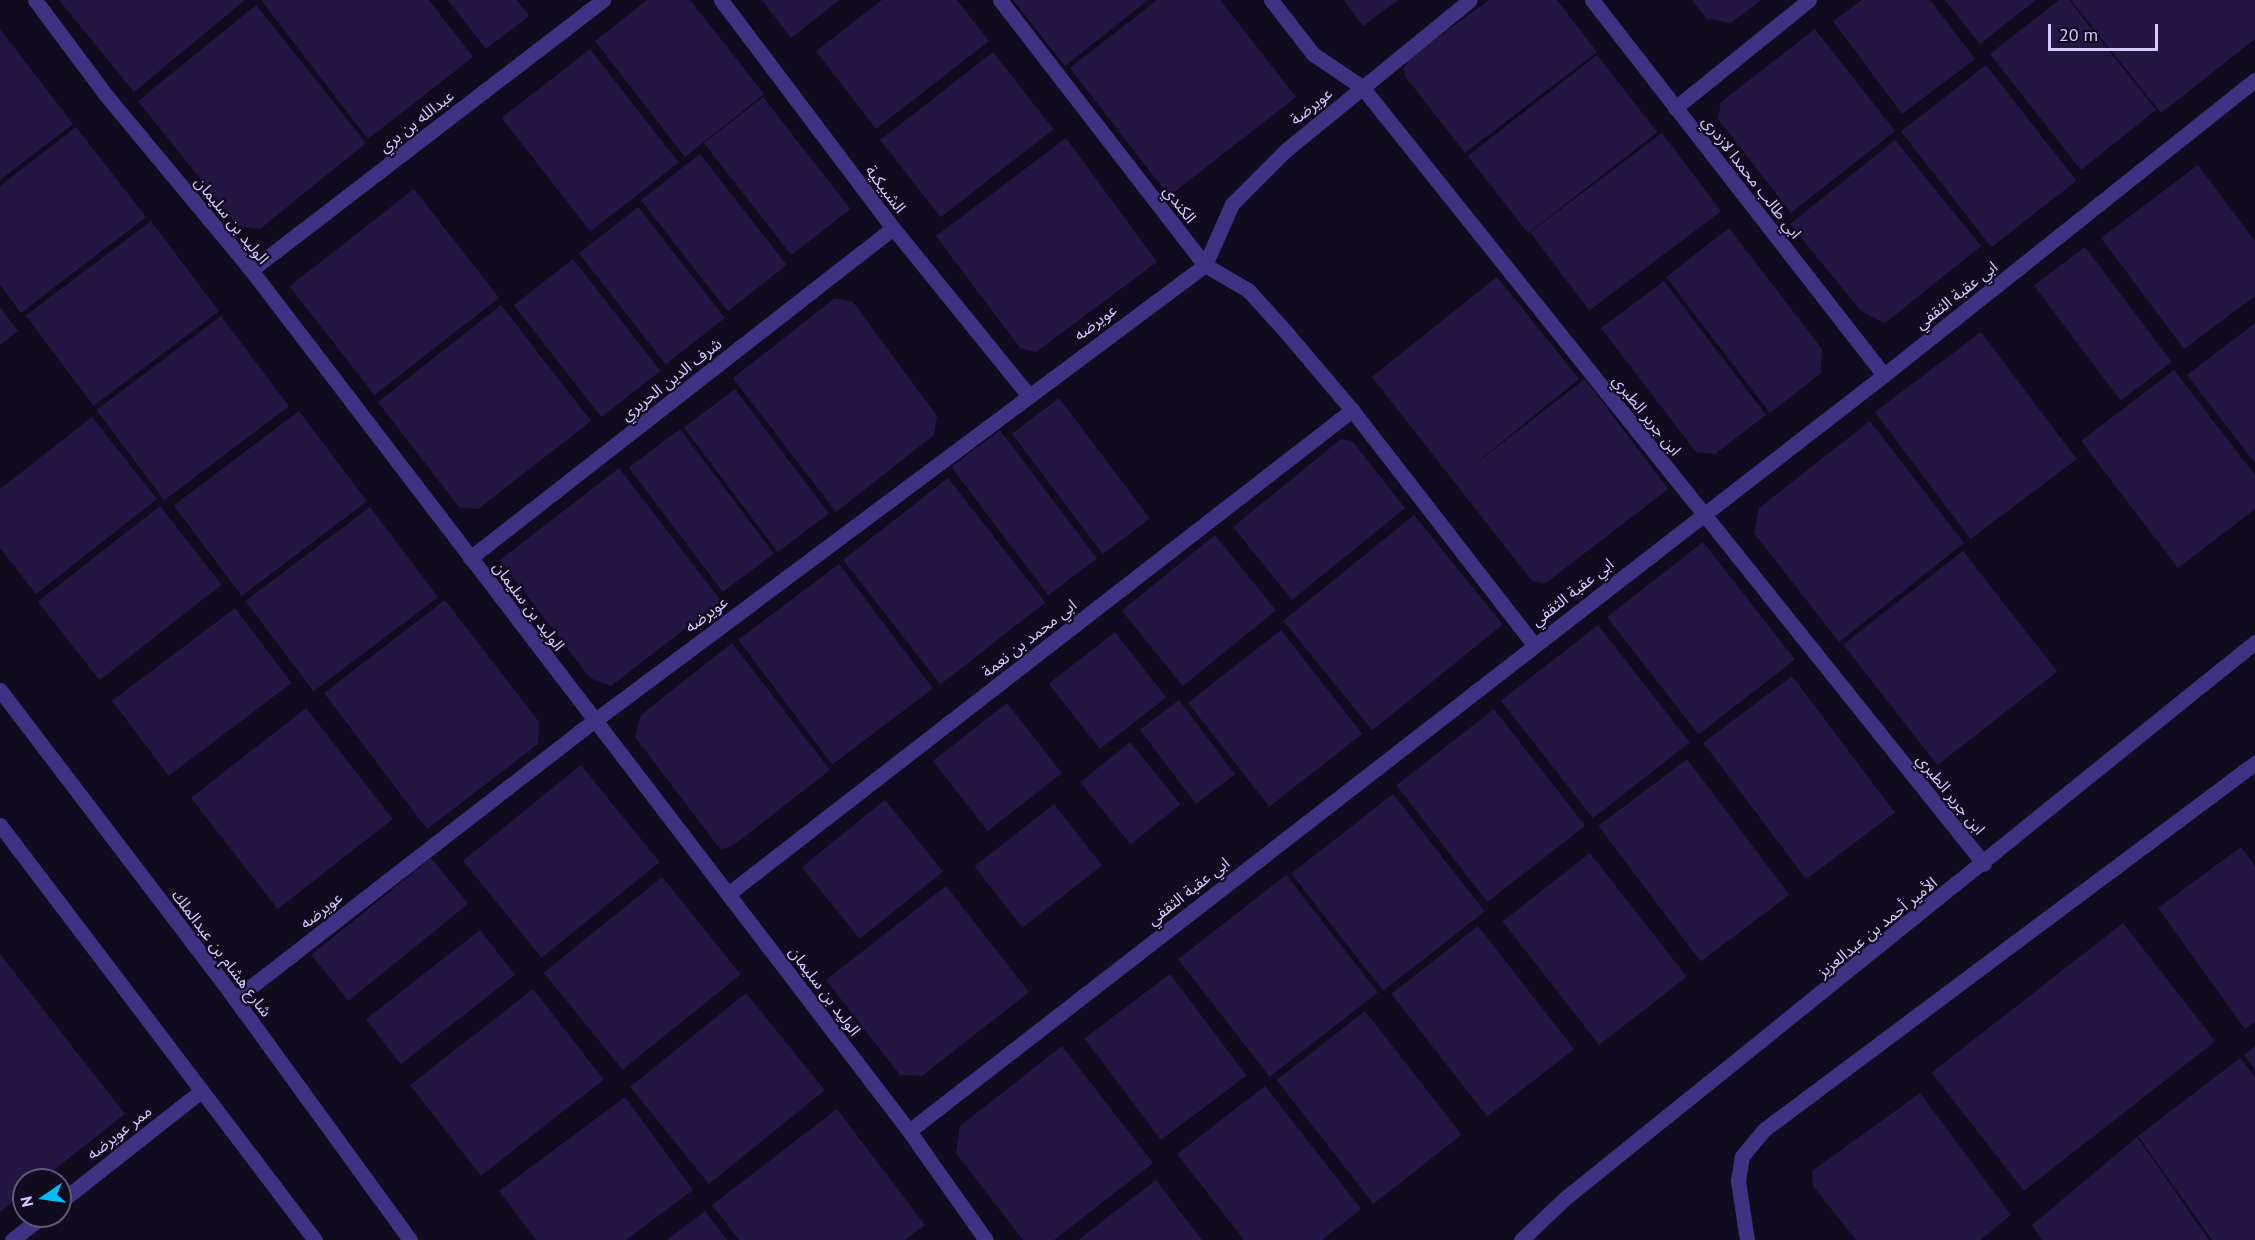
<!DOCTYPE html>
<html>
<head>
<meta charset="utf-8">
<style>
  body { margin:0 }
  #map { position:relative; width:2255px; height:1240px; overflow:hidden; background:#110b1f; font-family:"PT Sans","Noto Sans Arabic",sans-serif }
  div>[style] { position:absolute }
  .building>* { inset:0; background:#241642; transform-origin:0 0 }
  .minor>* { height:15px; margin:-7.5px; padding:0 7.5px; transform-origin:7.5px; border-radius:7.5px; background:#3f3282 }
  .tertiary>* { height:15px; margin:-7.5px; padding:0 7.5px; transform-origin:7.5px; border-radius:7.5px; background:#3f3282 }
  span { translate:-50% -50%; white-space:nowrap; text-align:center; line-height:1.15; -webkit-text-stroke:4.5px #110b1f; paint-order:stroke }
  .street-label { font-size:16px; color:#d6c9ff }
  .north { position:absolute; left:12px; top:1168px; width:60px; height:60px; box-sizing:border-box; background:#110b1f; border:2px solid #605779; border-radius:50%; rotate:257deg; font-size:16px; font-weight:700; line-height:24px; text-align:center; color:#d6c9ff }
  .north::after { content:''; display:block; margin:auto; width:21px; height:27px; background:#00bdf4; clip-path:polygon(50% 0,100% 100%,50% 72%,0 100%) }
  .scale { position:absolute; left:2048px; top:24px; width:110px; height:27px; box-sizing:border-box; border:3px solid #d6c9ff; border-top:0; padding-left:8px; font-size:18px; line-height:21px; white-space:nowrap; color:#d6c9ff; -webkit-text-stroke:4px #110b1f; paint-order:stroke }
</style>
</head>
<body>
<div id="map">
  <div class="building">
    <div style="clip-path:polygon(59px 0,245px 0,134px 92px)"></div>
    <div style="clip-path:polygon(261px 0,429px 0,473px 57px,368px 139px)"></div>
    <div style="clip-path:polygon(448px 0,517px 0,529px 16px,486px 49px)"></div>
    <div style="clip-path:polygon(647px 0,690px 0,764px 94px,685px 157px,595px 41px)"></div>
    <div style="clip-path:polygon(762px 0,839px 0,791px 38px)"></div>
    <div style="clip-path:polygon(882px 0,957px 0,989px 41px,876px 129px,816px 51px)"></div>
    <div style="clip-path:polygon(1013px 0,1148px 0,1065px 66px)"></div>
    <div style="clip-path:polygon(1157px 0,1220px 0,1296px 97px,1169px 196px,1070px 68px)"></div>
    <div style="clip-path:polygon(1344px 0,1398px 0,1363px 26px)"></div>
    <div style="clip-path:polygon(1489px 0,1557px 0,1597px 52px,1465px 153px,1405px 76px,1404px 67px,1411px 57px)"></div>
    <div style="clip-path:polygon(1692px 0,1761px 0,1731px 23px,1706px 18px)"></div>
    <div style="clip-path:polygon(1862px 0,1930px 0,1975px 59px,1902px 114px,1833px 21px)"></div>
    <div style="clip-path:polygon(1945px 0,2036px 0,1980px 44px)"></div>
    <div style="clip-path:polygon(2059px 0,2069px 0,2156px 110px,2081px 170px,1990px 54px)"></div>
    <div style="clip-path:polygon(2071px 0,2255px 0,2255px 39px,2161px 113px)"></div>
    <div style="clip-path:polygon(256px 5px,366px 143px,260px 229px,238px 226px,138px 101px)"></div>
    <div style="clip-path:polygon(0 29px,73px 124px,0 180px)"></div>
    <div style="clip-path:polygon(1815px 29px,1895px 131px,1791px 213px,1718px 119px,1721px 102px)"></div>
    <div style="left:590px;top:49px;width:144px;height:112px;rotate:52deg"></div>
    <div style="left:993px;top:52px;width:98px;height:143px;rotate:52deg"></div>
    <div style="left:1597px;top:55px;width:98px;height:164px;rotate:52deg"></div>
    <div style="left:1986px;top:65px;width:147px;height:108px;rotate:52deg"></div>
    <div style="left:763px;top:97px;width:142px;height:75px;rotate:52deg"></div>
    <div style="clip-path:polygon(76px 127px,146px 217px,21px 313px,0 285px,0 186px)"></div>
    <div style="left:1662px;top:133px;width:98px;height:165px;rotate:53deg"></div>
    <div style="clip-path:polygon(1066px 138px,1157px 262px,1036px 352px,1020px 348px,936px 236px)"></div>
    <div style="clip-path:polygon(1895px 140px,1981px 246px,1885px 323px,1861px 311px,1790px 224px)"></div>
    <div style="left:700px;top:154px;width:141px;height:75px;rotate:52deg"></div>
    <div style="clip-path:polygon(2198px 165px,2255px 241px,2255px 296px,2184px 349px,2101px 238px)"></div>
    <div style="left:414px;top:189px;width:138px;height:158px;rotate:52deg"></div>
    <div style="left:638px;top:207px;width:141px;height:75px;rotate:52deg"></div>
    <div style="left:151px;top:221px;width:113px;height:157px;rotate:53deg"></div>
    <div style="clip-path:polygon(1729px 228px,1822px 349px,1821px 373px,1770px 413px,1666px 277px)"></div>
    <div style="left:2085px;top:247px;width:144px;height:64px;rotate:53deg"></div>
    <div style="left:573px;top:259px;width:142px;height:75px;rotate:52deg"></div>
    <div style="clip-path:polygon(1497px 277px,1579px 379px,1465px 472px,1585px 379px,1668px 489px,1546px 583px,1532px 581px,1372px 377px)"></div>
    <div style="clip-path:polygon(1664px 281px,1766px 415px,1715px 454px,1696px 452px,1601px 328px)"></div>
    <div style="clip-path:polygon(835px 298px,853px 302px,937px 416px,934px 435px,836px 512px,733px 378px)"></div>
    <div style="clip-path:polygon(501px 305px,591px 421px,478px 509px,459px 507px,378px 402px)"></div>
    <div style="clip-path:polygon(0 307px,18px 331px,0 345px)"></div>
    <div style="left:221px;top:316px;width:113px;height:156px;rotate:53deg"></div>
    <div style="clip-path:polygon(2255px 323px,2255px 463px,2187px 375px)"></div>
    <div style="left:1981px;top:332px;width:159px;height:133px;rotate:53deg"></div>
    <div style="clip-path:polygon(2174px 370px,2255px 475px,2255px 509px,2178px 568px,2081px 441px)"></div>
    <div style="left:735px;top:389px;width:156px;height:64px;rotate:53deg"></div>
    <div style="left:1059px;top:398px;width:151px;height:59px;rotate:53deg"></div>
    <div style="left:299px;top:411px;width:113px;height:157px;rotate:53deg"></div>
    <div style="clip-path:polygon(92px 417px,157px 499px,36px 594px,0 548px,0 489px)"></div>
    <div style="clip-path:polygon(1870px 421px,1964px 543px,1839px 642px,1754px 533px,1759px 508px)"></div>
    <div style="left:680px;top:429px;width:156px;height:64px;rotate:53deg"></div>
    <div style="left:1000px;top:430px;width:161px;height:61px;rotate:53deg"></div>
    <div style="clip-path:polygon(1341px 439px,1352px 441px,1405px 508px,1292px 600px,1233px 527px)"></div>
    <div style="clip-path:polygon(619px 468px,721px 601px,611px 686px,590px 678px,500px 560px)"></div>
    <div style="left:948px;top:478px;width:158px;height:133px;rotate:52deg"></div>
    <div style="left:160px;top:506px;width:100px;height:155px;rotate:52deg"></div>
    <div style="left:370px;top:507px;width:113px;height:156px;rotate:53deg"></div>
    <div style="left:1414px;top:515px;width:141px;height:168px;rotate:51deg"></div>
    <div style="left:1215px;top:535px;width:97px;height:120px;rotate:51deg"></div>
    <div style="left:1703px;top:542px;width:149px;height:122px;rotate:52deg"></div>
    <div style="left:1963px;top:551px;width:153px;height:152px;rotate:52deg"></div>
    <div style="left:839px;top:564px;width:156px;height:126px;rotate:53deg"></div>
    <div style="clip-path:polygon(445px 600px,539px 722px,538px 744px,427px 829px,324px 693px)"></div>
    <div style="left:235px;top:608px;width:94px;height:154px;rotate:53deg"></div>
    <div style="left:1598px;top:625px;width:149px;height:123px;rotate:52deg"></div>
    <div style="left:1281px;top:630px;width:132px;height:118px;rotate:52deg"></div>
    <div style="left:1115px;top:632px;width:83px;height:84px;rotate:52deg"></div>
    <div style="clip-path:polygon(732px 643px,830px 770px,735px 844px,721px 850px,635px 737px,641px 715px)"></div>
    <div style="left:1792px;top:676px;width:171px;height:111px;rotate:53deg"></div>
    <div style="left:1179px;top:700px;width:93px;height:49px;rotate:53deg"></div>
    <div style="left:1007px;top:703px;width:89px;height:94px;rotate:52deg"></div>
    <div style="left:306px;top:708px;width:141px;height:146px;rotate:52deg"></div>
    <div style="left:1494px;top:709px;width:148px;height:124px;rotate:52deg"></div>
    <div style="left:1130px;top:742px;width:80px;height:64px;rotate:51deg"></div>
    <div style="left:1687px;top:759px;width:170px;height:111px;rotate:53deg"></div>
    <div style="left:581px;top:765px;width:125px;height:152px;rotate:51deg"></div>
    <div style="left:1393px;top:794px;width:149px;height:129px;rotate:52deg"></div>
    <div style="left:885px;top:800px;width:92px;height:107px;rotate:51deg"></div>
    <div style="left:1054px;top:804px;width:78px;height:101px;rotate:52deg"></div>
    <div style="clip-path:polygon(2241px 847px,2255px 866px,2255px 1022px,2245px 1029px,2158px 908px)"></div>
    <div style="left:1590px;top:853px;width:157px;height:111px;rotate:52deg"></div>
    <div style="left:431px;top:858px;width:59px;height:154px;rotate:51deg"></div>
    <div style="left:1286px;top:875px;width:149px;height:137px;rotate:52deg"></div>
    <div style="left:662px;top:877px;width:125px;height:152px;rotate:51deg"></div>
    <div style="clip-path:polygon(946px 886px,1029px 992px,922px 1076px,900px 1075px,826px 980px)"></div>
    <div style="left:2123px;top:923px;width:150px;height:243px;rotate:52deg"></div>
    <div style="left:1478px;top:926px;width:156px;height:110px;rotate:52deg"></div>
    <div style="left:480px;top:930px;width:57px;height:145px;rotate:52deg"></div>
    <div style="clip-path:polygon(0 954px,125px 1114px,41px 1180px,24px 1180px,24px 1193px,0 1212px)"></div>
    <div style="left:1170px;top:974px;width:127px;height:107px;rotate:53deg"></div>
    <div style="left:533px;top:989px;width:115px;height:156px;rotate:52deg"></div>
    <div style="left:746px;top:993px;width:125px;height:149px;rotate:51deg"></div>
    <div style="left:1365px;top:1011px;width:157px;height:112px;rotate:52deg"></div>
    <div style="clip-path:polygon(1062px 1046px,1153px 1163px,1054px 1240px,1023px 1240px,956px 1153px,960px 1126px)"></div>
    <div style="clip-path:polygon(2255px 1046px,2255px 1070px,2244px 1055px)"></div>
    <div style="clip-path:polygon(2240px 1058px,2255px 1077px,2255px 1240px,2212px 1240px,2138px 1136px)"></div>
    <div style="clip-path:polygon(1265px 1086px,1361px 1209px,1322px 1240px,1244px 1240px,1177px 1154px)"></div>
    <div style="clip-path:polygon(1920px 1093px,2011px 1215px,1980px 1240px,1856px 1240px,1813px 1186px,1812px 1171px)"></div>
    <div style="clip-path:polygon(625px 1097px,693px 1190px,626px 1240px,536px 1240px,499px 1191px)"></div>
    <div style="clip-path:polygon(837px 1109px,925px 1225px,905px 1240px,739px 1240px,712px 1205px)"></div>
    <div style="clip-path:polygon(2137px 1137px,2209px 1240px,2042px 1240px,2032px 1225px)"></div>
    <div style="clip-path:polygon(1156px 1180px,1202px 1240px,1078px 1240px)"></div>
    <div style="clip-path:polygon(705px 1211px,727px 1240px,667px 1240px)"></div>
  </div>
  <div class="minor">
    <div style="left:35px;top:0;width:117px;rotate:53.3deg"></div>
    <div style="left:105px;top:94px;width:229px;rotate:50.3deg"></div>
    <div style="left:251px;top:270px;width:1084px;rotate:52.61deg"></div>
    <div style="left:909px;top:1131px;width:133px;rotate:54.8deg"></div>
    <div style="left:721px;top:0;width:286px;rotate:53deg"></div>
    <div style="left:893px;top:228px;width:215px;rotate:51deg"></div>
    <div style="left:1000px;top:0;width:335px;rotate:52.3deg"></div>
    <div style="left:1205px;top:265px;width:50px;rotate:30.2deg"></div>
    <div style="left:1248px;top:290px;width:57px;rotate:47.9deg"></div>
    <div style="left:1286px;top:332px;width:102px;rotate:49.8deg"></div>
    <div style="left:1352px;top:410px;width:297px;rotate:52.2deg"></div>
    <div style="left:1271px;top:0;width:68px;rotate:52.1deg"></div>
    <div style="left:1313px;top:54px;width:59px;rotate:34deg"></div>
    <div style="left:1362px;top:87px;width:995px;rotate:51.32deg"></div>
    <div style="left:1592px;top:0;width:475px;rotate:52.1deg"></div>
    <div style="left:1675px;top:108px;width:172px;rotate:-38.9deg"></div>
    <div style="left:251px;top:270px;width:444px;rotate:-37.5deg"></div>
    <div style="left:470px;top:558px;width:536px;rotate:-37.96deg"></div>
    <div style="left:728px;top:894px;width:790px;rotate:-37.8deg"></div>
    <div style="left:235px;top:999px;width:454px;rotate:-37.8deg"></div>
    <div style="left:594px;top:721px;width:762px;rotate:-36.73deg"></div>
    <div style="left:1205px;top:265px;width:67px;rotate:-66.1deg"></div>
    <div style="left:1232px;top:204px;width:76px;rotate:-45deg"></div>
    <div style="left:1286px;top:150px;width:237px;rotate:-39.2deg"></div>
    <div style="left:909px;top:1131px;width:1234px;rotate:-37.79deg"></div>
    <div style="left:1884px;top:375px;width:474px;rotate:-38.5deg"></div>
    <div style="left:60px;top:1202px;width:179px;rotate:-38.2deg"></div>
    <div style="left:12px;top:1240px;width:39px;rotate:-38deg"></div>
  </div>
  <div class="tertiary">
    <div style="left:0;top:690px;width:388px;rotate:52.7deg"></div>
    <div style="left:235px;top:999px;width:298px;rotate:54deg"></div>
    <div style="left:0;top:825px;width:521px;rotate:52.8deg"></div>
    <div style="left:1521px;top:1240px;width:59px;rotate:-43.6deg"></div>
    <div style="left:1564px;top:1199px;width:888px;rotate:-38.87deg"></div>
    <div style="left:1747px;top:1240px;width:60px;rotate:-98.7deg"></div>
    <div style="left:1738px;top:1181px;width:25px;rotate:-81deg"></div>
    <div style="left:1742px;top:1156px;width:35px;rotate:-50deg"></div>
    <div style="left:1765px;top:1129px;width:612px;rotate:-36.76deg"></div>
  </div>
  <div class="street-label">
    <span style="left:1311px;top:106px;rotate:-39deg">عويرضة</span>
    <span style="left:416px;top:121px;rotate:-38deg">عبدالله بن بري</span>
    <span style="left:1752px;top:177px;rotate:52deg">ابي طالب محمدا لازدري</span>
    <span style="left:886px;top:189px;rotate:53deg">الشبيكية</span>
    <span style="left:1180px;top:204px;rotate:52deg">الكندي</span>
    <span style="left:232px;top:220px;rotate:51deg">الوليد بن سليمان</span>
    <span style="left:1956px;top:295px;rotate:-38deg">ابي عقبة الثقفي</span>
    <span style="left:1095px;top:322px;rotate:-37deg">عويرضه</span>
    <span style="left:671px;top:379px;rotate:-38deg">شرف الدين الحريري</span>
    <span style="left:1647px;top:415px;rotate:51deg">ابن جرير الطبري</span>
    <span style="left:1572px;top:592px;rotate:-38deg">ابي عقبة الثقفي</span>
    <span style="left:529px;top:606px;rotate:53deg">الوليد بن سليمان</span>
    <span style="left:706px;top:614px;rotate:-37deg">عويرضه</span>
    <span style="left:1029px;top:638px;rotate:-38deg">ابي محمد بن نعمة</span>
    <span style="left:1951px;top:794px;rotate:51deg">ابن جرير الطبري</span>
    <span style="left:1188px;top:891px;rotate:-38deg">ابي عقبة الثقفي</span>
    <span style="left:321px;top:910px;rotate:-38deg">عويرضه</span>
    <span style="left:1877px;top:927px;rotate:-39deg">الأمير أحمد بن عبدالعزيز</span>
    <span style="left:222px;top:953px;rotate:53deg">شارع هشام بن عبدالملك</span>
    <span style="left:825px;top:991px;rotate:53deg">الوليد بن سليمان</span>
    <span style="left:119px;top:1132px;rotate:-38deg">ممر عويرضه</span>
  </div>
  <div class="north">N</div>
  <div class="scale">20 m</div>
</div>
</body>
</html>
